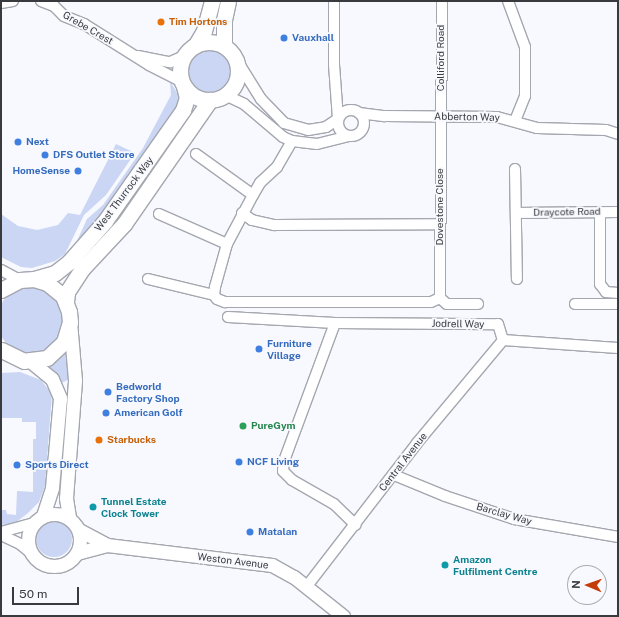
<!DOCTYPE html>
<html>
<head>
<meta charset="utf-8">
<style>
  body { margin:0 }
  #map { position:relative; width:619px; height:617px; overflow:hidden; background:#f7f9fe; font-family:"Public Sans",sans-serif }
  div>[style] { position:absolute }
  .green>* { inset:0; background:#cad6f4 }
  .round { border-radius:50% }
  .roads { filter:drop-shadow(1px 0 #a4a7af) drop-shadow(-1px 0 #a4a7af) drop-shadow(0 1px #a4a7af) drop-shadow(0 -1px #a4a7af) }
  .minor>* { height:10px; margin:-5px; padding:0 5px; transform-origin:5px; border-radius:5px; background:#fff }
  .minor>.ring { margin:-5px; padding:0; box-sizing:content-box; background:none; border:10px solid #fff; border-radius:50% }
  .tertiary>* { height:13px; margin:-6.5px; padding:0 6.5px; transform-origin:6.5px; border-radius:6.5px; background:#fff }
  .tertiary>.ring { margin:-6.5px; padding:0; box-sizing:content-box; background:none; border:13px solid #fff; border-radius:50% }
  .secondary>* { height:15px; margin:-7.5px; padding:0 7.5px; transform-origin:7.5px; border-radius:7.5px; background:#fff }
  .secondary>.ring { margin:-7.5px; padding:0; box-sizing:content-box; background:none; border:15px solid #fff; border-radius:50% }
  .dots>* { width:11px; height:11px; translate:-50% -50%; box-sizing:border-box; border:2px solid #f7f9fe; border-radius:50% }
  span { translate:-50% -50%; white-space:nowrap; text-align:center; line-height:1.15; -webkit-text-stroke:3.5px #f7f9fe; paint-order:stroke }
  .food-label { font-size:10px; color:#c56008; font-weight:700 }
  .left { translate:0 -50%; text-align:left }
  .street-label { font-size:10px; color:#393a3d }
  .shop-label { font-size:10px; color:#366cbe; font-weight:700 }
  .right { translate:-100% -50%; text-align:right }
  .leisure-label { font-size:10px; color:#27864d; font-weight:700 }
  .culture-label { font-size:10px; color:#0d838f; font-weight:700 }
  .frame { position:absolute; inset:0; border:2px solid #393a3d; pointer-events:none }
  .north { position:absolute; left:567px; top:565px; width:40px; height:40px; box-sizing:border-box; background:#f7f9fe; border:1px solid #abadb1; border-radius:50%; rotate:272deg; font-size:11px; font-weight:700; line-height:16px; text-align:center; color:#393a3d }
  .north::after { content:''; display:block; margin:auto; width:14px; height:18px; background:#c43c07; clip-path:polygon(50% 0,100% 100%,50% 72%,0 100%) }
  .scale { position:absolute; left:12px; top:587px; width:67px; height:18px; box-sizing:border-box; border:2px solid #393a3d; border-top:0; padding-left:5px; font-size:12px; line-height:14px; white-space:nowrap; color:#393a3d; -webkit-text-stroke:3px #f7f9fe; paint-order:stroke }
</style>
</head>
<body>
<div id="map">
  <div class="green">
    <div class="round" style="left:188px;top:50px;width:42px;height:42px"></div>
    <div style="clip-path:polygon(170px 81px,179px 96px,178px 104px,128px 184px,76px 243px,87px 219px,103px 205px,143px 148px,171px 95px)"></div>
    <div style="clip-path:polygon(116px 144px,135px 153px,106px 195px,84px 215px,65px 254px,55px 261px,32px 268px,21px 267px,1px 257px,1px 214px,18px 226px,37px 230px,58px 225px,68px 213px,80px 215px)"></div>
    <div class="round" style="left:-3px;top:287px;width:66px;height:66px"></div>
    <div style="clip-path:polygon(67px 351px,71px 379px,61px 383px,46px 367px)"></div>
    <div style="clip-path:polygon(20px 372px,41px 380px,52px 394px,45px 486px,39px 502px,28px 513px,15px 523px,1px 525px,1px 510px,6px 510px,7px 514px,16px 515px,17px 491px,33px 492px,33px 439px,36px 439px,36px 422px,22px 422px,22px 418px,1px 418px,1px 373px)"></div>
    <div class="round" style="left:36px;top:521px;width:36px;height:36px"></div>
  </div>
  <div class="roads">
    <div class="minor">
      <div style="left:41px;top:1px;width:14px;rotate:21deg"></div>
      <div style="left:54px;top:6px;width:14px;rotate:45deg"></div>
      <div style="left:64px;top:16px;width:22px;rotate:22deg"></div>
      <div style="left:84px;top:24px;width:77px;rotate:32.2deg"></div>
      <div style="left:149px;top:65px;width:37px;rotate:27deg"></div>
      <div style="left:508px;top:1px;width:49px;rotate:69.7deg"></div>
      <div style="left:525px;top:47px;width:49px;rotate:90deg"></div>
      <div style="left:525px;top:96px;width:27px;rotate:112deg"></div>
      <div style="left:1px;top:3px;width:12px;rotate:-9deg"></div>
      <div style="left:138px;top:56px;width:33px;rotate:11deg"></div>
      <div style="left:170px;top:62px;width:15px;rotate:-23deg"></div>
      <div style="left:236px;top:59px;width:47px;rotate:58deg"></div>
      <div style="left:261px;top:99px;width:33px;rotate:46deg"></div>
      <div style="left:284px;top:123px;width:25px;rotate:16deg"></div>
      <div style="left:308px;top:130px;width:18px;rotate:-9deg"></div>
      <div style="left:326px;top:127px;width:14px;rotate:-34deg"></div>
      <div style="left:338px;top:119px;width:54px;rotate:-94.2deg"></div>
      <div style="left:334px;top:65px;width:64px;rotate:-90deg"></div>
      <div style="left:225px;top:95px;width:21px;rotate:25deg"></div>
      <div style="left:244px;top:104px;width:51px;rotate:40.2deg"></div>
      <div style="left:283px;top:137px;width:10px;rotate:24deg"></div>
      <div style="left:292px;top:141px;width:25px;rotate:7deg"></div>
      <div style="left:317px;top:144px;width:33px;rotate:-14deg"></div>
      <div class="ring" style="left:338px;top:110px;width:16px;height:16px"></div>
      <div style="left:359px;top:113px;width:26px;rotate:7deg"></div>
      <div style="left:385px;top:116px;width:112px;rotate:0.5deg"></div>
      <div style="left:497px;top:117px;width:41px;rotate:15.4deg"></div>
      <div style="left:537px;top:128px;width:69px;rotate:1.7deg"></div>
      <div style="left:606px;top:130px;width:13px;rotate:18deg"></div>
      <div style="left:292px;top:141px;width:30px;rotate:120deg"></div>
      <div style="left:277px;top:167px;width:23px;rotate:137deg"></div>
      <div style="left:260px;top:183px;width:14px;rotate:120deg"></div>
      <div style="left:253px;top:195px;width:55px;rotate:118deg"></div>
      <div style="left:227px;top:244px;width:45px;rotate:105.6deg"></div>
      <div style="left:215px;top:287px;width:8px;rotate:97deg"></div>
      <div style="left:214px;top:295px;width:5px;rotate:53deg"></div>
      <div style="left:217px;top:299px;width:9px;rotate:21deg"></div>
      <div style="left:225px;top:302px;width:206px"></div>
      <div style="left:431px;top:302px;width:10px;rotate:-24deg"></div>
      <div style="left:440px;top:298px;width:9px;rotate:41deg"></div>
      <div style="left:447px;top:304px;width:31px"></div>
      <div style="left:196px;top:154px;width:70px;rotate:35.7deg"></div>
      <div style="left:515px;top:169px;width:110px;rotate:89deg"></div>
      <div style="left:600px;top:212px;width:72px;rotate:90deg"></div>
      <div style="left:600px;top:284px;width:10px;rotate:53deg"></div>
      <div style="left:606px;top:292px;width:12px;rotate:5deg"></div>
      <div style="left:242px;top:213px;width:12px;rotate:35deg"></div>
      <div style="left:252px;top:220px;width:23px;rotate:13deg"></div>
      <div style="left:274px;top:225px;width:166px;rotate:-0.3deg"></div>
      <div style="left:516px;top:213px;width:102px;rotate:-0.6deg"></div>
      <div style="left:159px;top:214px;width:74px;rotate:23.8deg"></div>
      <div style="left:1px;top:270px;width:21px;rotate:28deg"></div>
      <div style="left:148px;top:279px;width:68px;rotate:13.6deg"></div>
      <div style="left:440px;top:298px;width:297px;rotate:-89.6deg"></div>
      <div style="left:575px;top:304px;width:43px"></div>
      <div style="left:228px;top:317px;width:107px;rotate:3.2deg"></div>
      <div style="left:335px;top:323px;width:163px;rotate:0.4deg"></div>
      <div style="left:498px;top:324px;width:17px;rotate:73deg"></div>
      <div style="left:503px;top:340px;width:115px;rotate:4deg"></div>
      <div style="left:335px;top:323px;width:147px;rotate:110.3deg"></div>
      <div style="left:284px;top:461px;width:10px;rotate:96deg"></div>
      <div style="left:283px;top:471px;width:13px;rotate:45deg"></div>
      <div style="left:292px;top:480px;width:48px;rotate:29.7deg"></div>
      <div style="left:334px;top:504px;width:30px;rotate:44deg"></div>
      <div style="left:394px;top:475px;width:55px;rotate:22.4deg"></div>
      <div style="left:445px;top:496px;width:73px;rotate:18.4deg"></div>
      <div style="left:514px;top:519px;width:106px;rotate:9.8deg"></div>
      <div style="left:1px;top:532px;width:34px;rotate:-15deg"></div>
      <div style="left:1px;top:535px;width:21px;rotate:25deg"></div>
      <div style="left:20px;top:544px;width:16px;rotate:40deg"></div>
      <div style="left:307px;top:586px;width:180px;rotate:-52.4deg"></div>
      <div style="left:417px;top:443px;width:134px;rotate:-50.1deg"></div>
    </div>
    <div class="tertiary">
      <div style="left:30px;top:361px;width:28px;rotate:39deg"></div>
      <div style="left:52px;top:379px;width:21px;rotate:67deg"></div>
      <div style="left:60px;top:398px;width:90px;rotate:95.1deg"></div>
      <div style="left:52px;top:488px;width:28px;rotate:108deg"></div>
      <div class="ring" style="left:28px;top:514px;width:39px;height:39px"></div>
      <div style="left:69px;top:517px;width:19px;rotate:-99deg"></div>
      <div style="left:66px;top:498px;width:118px;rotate:-85.6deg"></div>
      <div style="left:75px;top:380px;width:58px;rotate:-94.9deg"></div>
      <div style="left:79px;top:530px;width:32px;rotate:28deg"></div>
      <div style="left:77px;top:553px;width:31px;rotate:-15deg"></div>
      <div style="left:107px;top:545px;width:166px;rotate:6.9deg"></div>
      <div style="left:272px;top:565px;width:25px;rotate:29deg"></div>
      <div style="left:294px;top:577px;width:63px;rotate:38.5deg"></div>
    </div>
    <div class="secondary">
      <div class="ring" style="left:180px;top:42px;width:43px;height:43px"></div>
      <div style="left:195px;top:46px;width:17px;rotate:-59deg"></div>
      <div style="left:204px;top:31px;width:31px;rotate:-75deg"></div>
      <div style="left:224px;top:46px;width:26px;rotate:-90deg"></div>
      <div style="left:224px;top:20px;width:19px;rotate:-78deg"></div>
      <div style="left:34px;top:279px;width:22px;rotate:-16deg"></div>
      <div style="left:55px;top:273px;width:18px;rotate:-38deg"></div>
      <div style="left:69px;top:262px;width:55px;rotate:-48.7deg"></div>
      <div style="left:105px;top:221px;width:136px;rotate:-54.9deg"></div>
      <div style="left:183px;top:110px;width:13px;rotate:-72deg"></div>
      <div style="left:187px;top:98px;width:12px;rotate:-104deg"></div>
      <div style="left:1px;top:290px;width:21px;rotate:-28deg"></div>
      <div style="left:20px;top:280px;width:14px;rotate:-4deg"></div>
      <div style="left:34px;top:279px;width:14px;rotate:17deg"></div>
      <div style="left:47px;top:283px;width:21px;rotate:39deg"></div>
      <div style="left:63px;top:296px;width:17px;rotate:69deg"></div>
      <div style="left:69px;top:312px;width:10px;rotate:84deg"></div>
      <div style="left:70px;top:322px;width:21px;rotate:107deg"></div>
      <div style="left:64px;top:342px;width:23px;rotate:137deg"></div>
      <div style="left:47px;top:358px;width:23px;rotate:173deg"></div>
      <div style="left:24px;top:361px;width:25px;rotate:-154deg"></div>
      <div style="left:66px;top:302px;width:10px;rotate:-84deg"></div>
      <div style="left:67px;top:292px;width:27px;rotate:-57deg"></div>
      <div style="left:82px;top:269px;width:62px;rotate:-47deg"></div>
      <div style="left:124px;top:224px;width:151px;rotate:-55.3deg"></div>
    </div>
  </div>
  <div class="dots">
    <div style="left:161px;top:22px;background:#e8710a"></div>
    <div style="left:284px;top:38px;background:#3f7fe0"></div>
    <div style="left:18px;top:142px;background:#3f7fe0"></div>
    <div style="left:45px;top:155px;background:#3f7fe0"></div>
    <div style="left:78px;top:171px;background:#3f7fe0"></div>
    <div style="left:259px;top:349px;background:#3f7fe0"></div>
    <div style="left:108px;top:392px;background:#3f7fe0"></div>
    <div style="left:106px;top:413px;background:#3f7fe0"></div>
    <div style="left:243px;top:426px;background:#2e9e5b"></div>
    <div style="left:99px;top:440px;background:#e8710a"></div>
    <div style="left:239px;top:462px;background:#3f7fe0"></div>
    <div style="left:17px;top:465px;background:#3f7fe0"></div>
    <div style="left:93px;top:507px;background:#0f9aa8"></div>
    <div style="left:250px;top:532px;background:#3f7fe0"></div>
    <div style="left:445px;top:565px;background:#0f9aa8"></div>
  </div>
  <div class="food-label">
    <span class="left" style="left:169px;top:22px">Tim Hortons</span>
    <span class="left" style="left:107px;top:440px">Starbucks</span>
  </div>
  <div class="street-label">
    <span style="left:88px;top:28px;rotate:30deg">Grebe Crest</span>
    <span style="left:441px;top:58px;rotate:-90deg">Colliford Road</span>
    <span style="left:467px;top:117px;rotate:1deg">Abberton Way</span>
    <span style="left:124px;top:194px;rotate:-53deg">West Thurrock Way</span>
    <span style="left:440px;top:207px;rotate:-90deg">Dovestone Close</span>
    <span style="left:567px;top:212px;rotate:-1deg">Draycote Road</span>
    <span style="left:458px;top:324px;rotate:1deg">Jodrell Way</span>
    <span style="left:403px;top:462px;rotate:-52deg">Central Avenue</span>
    <span style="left:504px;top:514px;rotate:16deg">Barclay Way</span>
    <span style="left:233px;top:561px;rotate:7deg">Weston Avenue</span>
  </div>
  <div class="shop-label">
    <span class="left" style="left:292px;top:38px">Vauxhall</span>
    <span class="left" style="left:26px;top:142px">Next</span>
    <span class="left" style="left:53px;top:155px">DFS Outlet Store</span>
    <span class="right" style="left:70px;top:171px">HomeSense</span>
    <span class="left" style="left:267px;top:349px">Furniture<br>Village</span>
    <span class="left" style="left:116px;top:392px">Bedworld<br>Factory Shop</span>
    <span class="left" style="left:114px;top:413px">American Golf</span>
    <span class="left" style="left:247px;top:462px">NCF Living</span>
    <span class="left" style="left:25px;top:465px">Sports Direct</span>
    <span class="left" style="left:258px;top:532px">Matalan</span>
  </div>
  <div class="leisure-label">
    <span class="left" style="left:251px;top:426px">PureGym</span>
  </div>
  <div class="culture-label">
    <span class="left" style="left:101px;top:507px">Tunnel Estate<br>Clock Tower</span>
    <span class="left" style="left:453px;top:565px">Amazon<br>Fulfilment Centre</span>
  </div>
  <div class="frame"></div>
  <div class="north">N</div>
  <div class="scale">50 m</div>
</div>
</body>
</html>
